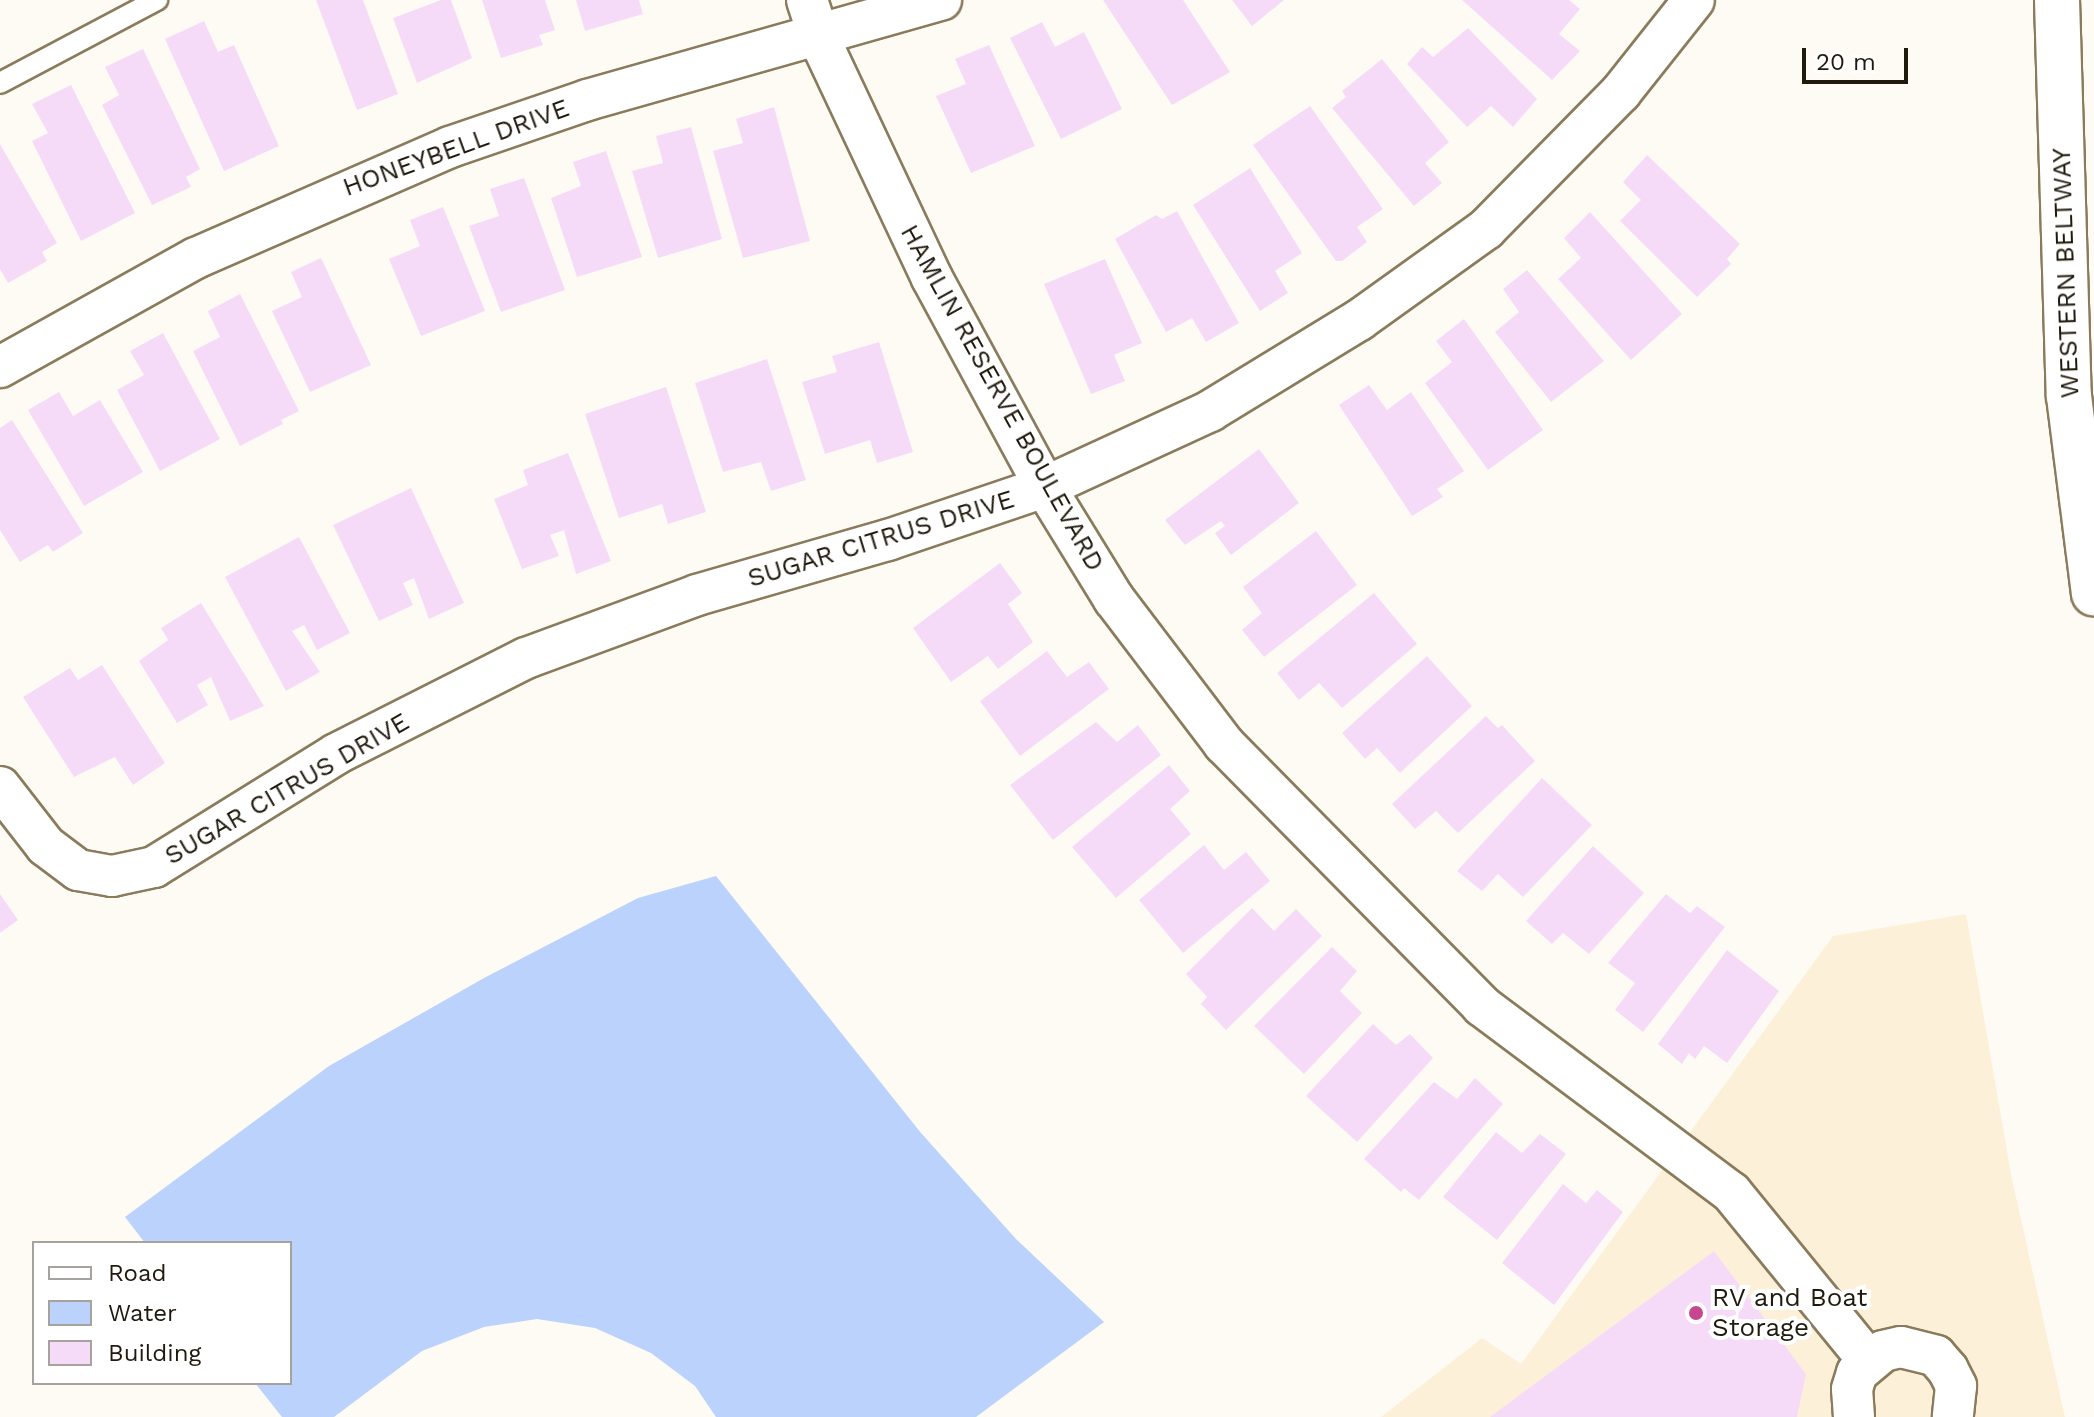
<!DOCTYPE html>
<html>
<head>
<meta charset="utf-8">
<style>
  body { margin:0 }
  #map { position:relative; width:2094px; height:1417px; overflow:hidden; background:#fefbf4; font-family:"Work Sans",sans-serif }
  div>[style] { position:absolute }
  .built>* { inset:0; background:#fdf0d8 }
  .water>* { inset:0; background:#bbd2fd }
  .building>* { inset:0; background:#f6dbf8 }
  .roads { filter:drop-shadow(2px 0 #8a7b5c) drop-shadow(-2px 0 #8a7b5c) drop-shadow(0 2px #8a7b5c) drop-shadow(0 -2px #8a7b5c) }
  .lane>* { height:20px; margin:-10px; padding:0 10px; transform-origin:10px; border-radius:10px; background:#fff }
  .street>* { height:40px; margin:-20px; padding:0 20px; transform-origin:20px; border-radius:20px; background:#fff }
  .highway>* { height:44px; margin:-22px; padding:0 22px; transform-origin:22px; border-radius:22px; background:#fff }
  .dots>* { width:22px; height:22px; translate:-50% -50%; box-sizing:border-box; border:4px solid #fff; border-radius:50% }
  span { translate:-50% -50%; white-space:nowrap; text-align:center; line-height:1.15; -webkit-text-stroke:8px #fff; paint-order:stroke }
  .street-label { font-size:26px; color:#201a0d }
  .poi-label { font-size:26px; color:#201a0d }
  .left { translate:0 -50%; text-align:left }
  .legend { position:absolute; left:32px; top:1241px; width:260px; height:144px; box-sizing:border-box; background:#fff; border:2px solid #a6a39e; margin:0; padding:10px 14px; list-style:none; font-size:24px; color:#201a0d }
  .legend li { display:flex; align-items:center; gap:16px; height:40px }
  .legend b { width:40px; border:2px solid #a6a39e }
  .scale { position:absolute; left:1802px; top:48px; width:106px; height:36px; box-sizing:border-box; border:4px solid #201a0d; border-top:0; padding-left:10px; font-size:24px; line-height:28px; white-space:nowrap; color:#201a0d; -webkit-text-stroke:6px #fff; paint-order:stroke }
</style>
</head>
<body>
<div id="map">
  <div class="built">
    <div style="clip-path:polygon(1966px 914px,2011px 1174px,2065px 1417px,1381px 1417px,1482px 1338px,1521px 1364px,1833px 936px)"></div>
  </div>
  <div class="water">
    <div style="clip-path:polygon(716px 876px,921px 1133px,1016px 1239px,1104px 1322px,976px 1417px,716px 1417px,695px 1386px,651px 1353px,595px 1328px,537px 1319px,484px 1327px,422px 1351px,334px 1417px,282px 1417px,255px 1383px,290px 1383px,290px 1243px,145px 1243px,125px 1217px,329px 1066px,484px 978px,638px 898px)"></div>
  </div>
  <div class="building">
    <div style="clip-path:polygon(316px 0,363px 0,398px 94px,357px 110px)"></div>
    <div style="clip-path:polygon(441px 0,451px 0,472px 58px,417px 83px,393px 18px)"></div>
    <div style="clip-path:polygon(482px 0,545px 0,555px 30px,539px 35px,543px 45px,501px 58px)"></div>
    <div style="clip-path:polygon(576px 0,639px 0,643px 14px,585px 31px)"></div>
    <div style="clip-path:polygon(1103px 0,1183px 0,1230px 72px,1172px 105px)"></div>
    <div style="clip-path:polygon(1232px 0,1284px 0,1252px 26px)"></div>
    <div style="clip-path:polygon(1462px 0,1569px 0,1580px 9px,1559px 34px,1580px 51px,1552px 80px)"></div>
    <div style="clip-path:polygon(204px 21px,218px 52px,234px 45px,279px 146px,224px 171px,165px 39px)"></div>
    <div style="clip-path:polygon(1042px 22px,1055px 47px,1084px 32px,1122px 109px,1061px 139px,1010px 38px)"></div>
    <div style="clip-path:polygon(1468px 28px,1537px 99px,1513px 127px,1491px 106px,1467px 127px,1407px 64px,1422px 47px,1433px 57px)"></div>
    <div style="clip-path:polygon(989px 45px,1035px 146px,971px 173px,936px 96px,966px 84px,955px 59px)"></div>
    <div style="clip-path:polygon(143px 49px,200px 169px,186px 177px,191px 187px,152px 205px,102px 105px,119px 95px,105px 67px)"></div>
    <div style="clip-path:polygon(1382px 59px,1449px 142px,1425px 163px,1442px 183px,1414px 206px,1332px 108px,1346px 97px,1342px 91px)"></div>
    <div style="clip-path:polygon(71px 85px,135px 213px,81px 241px,32px 141px,48px 133px,32px 104px)"></div>
    <div style="clip-path:polygon(1310px 106px,1383px 209px,1357px 227px,1367px 242px,1342px 261px,1336px 261px,1253px 145px)"></div>
    <div style="clip-path:polygon(774px 107px,810px 241px,743px 258px,713px 151px,743px 143px,736px 119px)"></div>
    <div style="clip-path:polygon(691px 127px,722px 239px,658px 258px,632px 171px,663px 163px,656px 136px)"></div>
    <div style="clip-path:polygon(0 144px,57px 243px,42px 252px,47px 261px,8px 283px,0 269px)"></div>
    <div style="clip-path:polygon(606px 151px,642px 257px,577px 277px,551px 198px,581px 186px,573px 162px)"></div>
    <div style="clip-path:polygon(1647px 155px,1740px 244px,1727px 259px,1731px 264px,1697px 297px,1620px 221px,1641px 200px,1623px 182px)"></div>
    <div style="clip-path:polygon(1250px 168px,1302px 253px,1275px 271px,1288px 293px,1260px 311px,1193px 205px)"></div>
    <div style="clip-path:polygon(524px 178px,565px 290px,501px 312px,469px 226px,499px 216px,490px 189px)"></div>
    <div style="clip-path:polygon(443px 207px,485px 311px,421px 336px,389px 259px,420px 246px,410px 220px)"></div>
    <div style="clip-path:polygon(1177px 211px,1239px 323px,1206px 342px,1192px 318px,1166px 332px,1115px 239px,1156px 215px,1162px 219px)"></div>
    <div style="clip-path:polygon(1590px 212px,1682px 314px,1631px 360px,1558px 279px,1581px 258px,1564px 238px)"></div>
    <div style="clip-path:polygon(321px 258px,371px 365px,310px 392px,272px 311px,302px 297px,291px 272px)"></div>
    <div style="clip-path:polygon(1105px 259px,1142px 343px,1114px 355px,1125px 381px,1091px 394px,1044px 284px)"></div>
    <div style="clip-path:polygon(1527px 270px,1604px 361px,1551px 402px,1495px 332px,1519px 312px,1503px 289px)"></div>
    <div style="clip-path:polygon(240px 294px,299px 411px,281px 420px,283px 424px,240px 446px,193px 351px,220px 337px,208px 311px)"></div>
    <div style="clip-path:polygon(1464px 319px,1543px 430px,1488px 470px,1425px 383px,1452px 362px,1436px 341px)"></div>
    <div style="clip-path:polygon(163px 333px,220px 439px,160px 471px,117px 390px,144px 375px,130px 351px)"></div>
    <div style="clip-path:polygon(879px 342px,913px 452px,877px 463px,870px 440px,825px 454px,802px 382px,837px 372px,832px 356px)"></div>
    <div style="clip-path:polygon(767px 359px,806px 480px,771px 491px,761px 462px,723px 472px,695px 383px)"></div>
    <div style="clip-path:polygon(1369px 385px,1387px 410px,1411px 392px,1464px 471px,1437px 489px,1443px 497px,1412px 516px,1339px 405px)"></div>
    <div style="clip-path:polygon(666px 387px,706px 512px,668px 524px,662px 504px,619px 518px,585px 414px)"></div>
    <div style="clip-path:polygon(59px 392px,73px 416px,100px 400px,143px 472px,84px 506px,28px 410px)"></div>
    <div style="clip-path:polygon(12px 420px,83px 533px,53px 552px,48px 545px,20px 562px,0 530px,0 428px)"></div>
    <div style="clip-path:polygon(1259px 449px,1299px 503px,1231px 555px,1215px 533px,1225px 526px,1221px 521px,1185px 545px,1165px 520px)"></div>
    <div style="clip-path:polygon(568px 453px,611px 561px,576px 574px,564px 530px,550px 535px,559px 556px,522px 569px,494px 499px,528px 485px,523px 470px)"></div>
    <div style="clip-path:polygon(411px 488px,464px 603px,429px 619px,414px 578px,403px 583px,413px 605px,379px 621px,333px 525px)"></div>
    <div style="clip-path:polygon(1316px 531px,1357px 585px,1264px 657px,1242px 630px,1262px 613px,1243px 587px)"></div>
    <div style="clip-path:polygon(299px 537px,350px 633px,317px 650px,304px 625px,292px 631px,320px 672px,286px 691px,225px 577px)"></div>
    <div style="clip-path:polygon(1000px 563px,1022px 593px,1008px 604px,1033px 642px,998px 669px,988px 656px,951px 682px,913px 628px)"></div>
    <div style="clip-path:polygon(1374px 593px,1417px 644px,1342px 708px,1319px 683px,1299px 700px,1277px 673px)"></div>
    <div style="clip-path:polygon(201px 603px,264px 706px,230px 721px,211px 677px,197px 685px,208px 705px,177px 723px,139px 661px,168px 640px,161px 628px)"></div>
    <div style="clip-path:polygon(1047px 651px,1067px 677px,1089px 662px,1109px 689px,1020px 756px,980px 701px)"></div>
    <div style="clip-path:polygon(1427px 656px,1472px 706px,1400px 773px,1377px 748px,1365px 759px,1342px 733px)"></div>
    <div style="clip-path:polygon(102px 665px,165px 763px,133px 785px,115px 757px,74px 777px,23px 697px,70px 668px,78px 680px)"></div>
    <div style="clip-path:polygon(1486px 716px,1498px 728px,1502px 725px,1535px 761px,1458px 833px,1436px 811px,1415px 829px,1392px 804px)"></div>
    <div style="clip-path:polygon(1096px 722px,1117px 742px,1138px 725px,1161px 755px,1053px 840px,1010px 785px)"></div>
    <div style="clip-path:polygon(1169px 765px,1190px 791px,1170px 809px,1191px 834px,1116px 898px,1072px 847px)"></div>
    <div style="clip-path:polygon(1542px 778px,1592px 825px,1523px 897px,1498px 874px,1482px 891px,1457px 871px)"></div>
    <div style="clip-path:polygon(1204px 845px,1224px 870px,1246px 852px,1270px 881px,1183px 953px,1139px 900px)"></div>
    <div style="clip-path:polygon(1593px 846px,1644px 893px,1589px 954px,1563px 933px,1552px 944px,1526px 921px)"></div>
    <div style="clip-path:polygon(0 894px,18px 920px,0 933px)"></div>
    <div style="clip-path:polygon(1666px 894px,1690px 913px,1697px 906px,1725px 927px,1643px 1032px,1615px 1010px,1635px 983px,1608px 963px)"></div>
    <div style="clip-path:polygon(1252px 908px,1274px 931px,1296px 909px,1322px 936px,1226px 1030px,1201px 1004px,1207px 997px,1186px 974px)"></div>
    <div style="clip-path:polygon(1332px 947px,1357px 971px,1340px 991px,1362px 1013px,1304px 1074px,1254px 1026px)"></div>
    <div style="clip-path:polygon(1727px 950px,1779px 991px,1727px 1063px,1704px 1046px,1695px 1059px,1689px 1053px,1682px 1064px,1658px 1044px)"></div>
    <div style="clip-path:polygon(1373px 1024px,1396px 1045px,1410px 1034px,1433px 1058px,1357px 1142px,1306px 1096px)"></div>
    <div style="clip-path:polygon(1475px 1078px,1503px 1104px,1419px 1200px,1404px 1188px,1401px 1192px,1364px 1159px,1434px 1082px,1457px 1099px)"></div>
    <div style="clip-path:polygon(1496px 1132px,1522px 1153px,1540px 1134px,1566px 1154px,1497px 1240px,1443px 1197px)"></div>
    <div style="clip-path:polygon(1563px 1184px,1586px 1203px,1597px 1190px,1623px 1212px,1554px 1305px,1502px 1263px)"></div>
    <div style="clip-path:polygon(1714px 1251px,1806px 1374px,1797px 1417px,1490px 1417px)"></div>
  </div>
  <div class="roads">
    <div class="lane">
      <div style="left:0;top:83px;width:178px;rotate:-27.9deg"></div>
    </div>
    <div class="street">
      <div style="left:807px;top:0;width:40px;rotate:72deg"></div>
      <div style="left:819px;top:38px;width:265px;rotate:64.8deg"></div>
      <div style="left:932px;top:278px;width:238px;rotate:61.6deg"></div>
      <div style="left:1045px;top:487px;width:132px;rotate:58.4deg"></div>
      <div style="left:1114px;top:599px;width:182px;rotate:52.8deg"></div>
      <div style="left:1224px;top:744px;width:368px;rotate:45.4deg"></div>
      <div style="left:1482px;top:1006px;width:311px;rotate:36.8deg"></div>
      <div style="left:1731px;top:1192px;width:217px;rotate:50.8deg"></div>
      <div style="left:0;top:367px;width:224px;rotate:-29.1deg"></div>
      <div style="left:196px;top:258px;width:277px;rotate:-23.6deg"></div>
      <div style="left:450px;top:147px;width:145px;rotate:-18.9deg"></div>
      <div style="left:587px;top:100px;width:368px;rotate:-15.8deg"></div>
      <div style="left:0;top:787px;width:75px;rotate:52.1deg"></div>
      <div style="left:46px;top:846px;width:40px;rotate:37deg"></div>
      <div style="left:78px;top:870px;width:35px;rotate:10deg"></div>
      <div style="left:112px;top:876px;width:43px;rotate:-12.1deg"></div>
      <div style="left:154px;top:867px;width:214px;rotate:-31.8deg"></div>
      <div style="left:336px;top:754px;width:213px;rotate:-26.8deg"></div>
      <div style="left:526px;top:658px;width:182px;rotate:-20.2deg"></div>
      <div style="left:697px;top:595px;width:199px;rotate:-16.1deg"></div>
      <div style="left:888px;top:540px;width:166px;rotate:-18.7deg"></div>
      <div style="left:1045px;top:487px;width:182px;rotate:-24.7deg"></div>
      <div style="left:1210px;top:411px;width:175px;rotate:-31.4deg"></div>
      <div style="left:1359px;top:320px;width:156px;rotate:-35.6deg"></div>
      <div style="left:1486px;top:229px;width:192px;rotate:-45.4deg"></div>
      <div style="left:1621px;top:92px;width:117px;rotate:-51.6deg"></div>
      <div style="left:1854px;top:1417px;width:28px;rotate:-94deg"></div>
      <div style="left:1852px;top:1389px;width:17px;rotate:-73deg"></div>
      <div style="left:1857px;top:1373px;width:34px;rotate:-40deg"></div>
      <div style="left:1883px;top:1351px;width:18px;rotate:-13deg"></div>
      <div style="left:1901px;top:1347px;width:36px;rotate:14deg"></div>
      <div style="left:1936px;top:1356px;width:18px;rotate:49deg"></div>
      <div style="left:1948px;top:1370px;width:18px;rotate:63deg"></div>
      <div style="left:1956px;top:1386px;width:31px;rotate:96deg"></div>
    </div>
    <div class="highway">
      <div style="left:2057px;top:0;width:396px;rotate:88.3deg"></div>
      <div style="left:2069px;top:396px;width:199px;rotate:82.8deg"></div>
    </div>
  </div>
  <div class="dots">
    <div style="left:1696px;top:1313px;background:#c74690"></div>
  </div>
  <div class="street-label">
    <span style="left:456px;top:148px;rotate:-20deg">HONEYBELL DRIVE</span>
    <span style="left:2066px;top:273px;rotate:-92deg">WESTERN BELTWAY</span>
    <span style="left:1002px;top:398px;rotate:61deg">HAMLIN RESERVE BOULEVARD</span>
    <span style="left:881px;top:539px;rotate:-17deg">SUGAR CITRUS DRIVE</span>
    <span style="left:287px;top:789px;rotate:-30deg">SUGAR CITRUS DRIVE</span>
  </div>
  <div class="poi-label">
    <span class="left" style="left:1712px;top:1313px">RV and Boat<br>Storage</span>
  </div>
  <ul class="legend">
  <li><b style="height:10px;background:#fff"></b>Road</li>
  <li><b style="height:22px;background:#bbd2fd"></b>Water</li>
  <li><b style="height:22px;background:#f6dbf8"></b>Building</li>
  </ul>
  <div class="scale">20 m</div>
</div>
</body>
</html>
